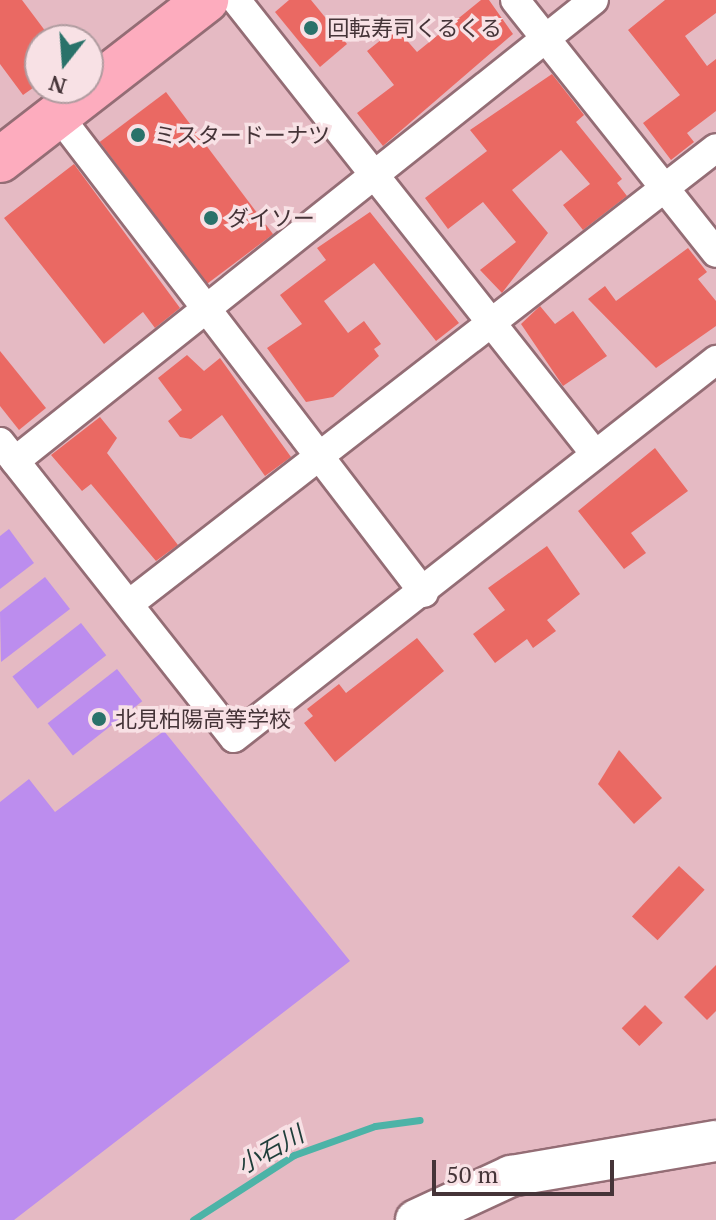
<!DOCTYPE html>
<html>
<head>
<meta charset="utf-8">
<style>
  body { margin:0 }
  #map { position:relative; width:716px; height:1220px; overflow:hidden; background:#e5bac3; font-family:"PT Serif","Noto Sans JP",serif }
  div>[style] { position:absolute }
  .green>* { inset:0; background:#bc8dee; transform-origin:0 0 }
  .stream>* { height:7px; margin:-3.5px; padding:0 3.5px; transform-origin:3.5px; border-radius:3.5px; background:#4cb3a7 }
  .building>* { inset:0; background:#ea6963; transform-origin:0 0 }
  .roads { filter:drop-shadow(2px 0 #946d75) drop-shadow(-2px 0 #946d75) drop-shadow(0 2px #946d75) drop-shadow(0 -2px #946d75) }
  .street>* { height:28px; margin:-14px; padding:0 14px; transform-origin:14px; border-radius:14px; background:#fff }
  .secondary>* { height:40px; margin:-20px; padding:0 20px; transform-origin:20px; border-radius:20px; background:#fff }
  .highway>* { height:44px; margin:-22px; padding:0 22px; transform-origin:22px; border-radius:22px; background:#fdacbe }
  .dots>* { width:22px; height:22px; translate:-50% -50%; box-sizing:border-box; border:4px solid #f8e1e5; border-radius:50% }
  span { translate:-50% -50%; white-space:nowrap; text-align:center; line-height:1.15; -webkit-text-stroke:7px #f8e1e5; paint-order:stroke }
  .poi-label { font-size:22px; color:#453438 }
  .left { translate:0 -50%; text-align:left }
  .water-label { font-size:24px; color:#1f3e3a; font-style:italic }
  .north { position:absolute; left:24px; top:24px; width:80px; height:80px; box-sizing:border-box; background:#f8e1e5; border:2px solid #b09ca0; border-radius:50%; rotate:197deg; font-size:22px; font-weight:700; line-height:32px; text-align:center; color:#453438 }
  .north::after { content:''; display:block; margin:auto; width:28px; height:36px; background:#2a726a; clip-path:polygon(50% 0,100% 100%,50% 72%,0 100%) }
  .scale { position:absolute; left:432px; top:1160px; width:182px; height:36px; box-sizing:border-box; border:4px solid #453438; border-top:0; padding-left:10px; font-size:24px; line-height:28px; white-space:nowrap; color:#453438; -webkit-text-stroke:6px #f8e1e5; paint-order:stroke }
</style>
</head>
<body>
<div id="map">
  <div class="green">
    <div style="clip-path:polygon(9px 529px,34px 563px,0 589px,0 536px)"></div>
    <div style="clip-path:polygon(45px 577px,70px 609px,1px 662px,0 612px)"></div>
    <div style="left:81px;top:623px;width:41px;height:87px;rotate:52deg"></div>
    <div style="left:117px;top:669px;width:41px;height:88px;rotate:52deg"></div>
    <div style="clip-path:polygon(164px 731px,350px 961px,14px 1220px,0 1220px,0 802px,29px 779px,55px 812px)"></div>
  </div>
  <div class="stream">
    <div style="left:193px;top:1220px;width:120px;rotate:-32.8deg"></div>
    <div style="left:294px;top:1155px;width:86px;rotate:-19.7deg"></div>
    <div style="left:375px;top:1126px;width:45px;rotate:-7.6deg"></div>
  </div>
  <div class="building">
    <div style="clip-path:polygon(0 0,22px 0,52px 40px,40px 40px,40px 83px,23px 95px,0 64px)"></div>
    <div style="clip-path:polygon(289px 0,311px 0,347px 44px,320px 67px,275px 12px)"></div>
    <div style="clip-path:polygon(481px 0,489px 0,513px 34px,383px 146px,357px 113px,394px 85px,367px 51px,396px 28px,417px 52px)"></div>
    <div style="clip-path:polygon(665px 0,716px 0,716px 13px,685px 36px,707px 66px,716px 59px,716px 111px,687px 133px,694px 142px,671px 160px,643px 123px,680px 95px,628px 30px)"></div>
    <div style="clip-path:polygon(552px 74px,584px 115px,576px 122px,622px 179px,617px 183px,627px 196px,583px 230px,563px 205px,590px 184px,561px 150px,512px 190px,548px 233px,502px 293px,480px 270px,516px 242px,483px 202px,448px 229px,425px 198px,487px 151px,470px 130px)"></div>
    <div style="left:166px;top:92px;width:178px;height:83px;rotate:53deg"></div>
    <div style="clip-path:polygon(74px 164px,180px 308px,155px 328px,143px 312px,104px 344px,4px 218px)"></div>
    <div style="clip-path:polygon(370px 212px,459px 323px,436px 341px,374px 263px,324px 301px,348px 333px,364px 321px,381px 344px,374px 349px,379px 356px,333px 397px,306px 402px,267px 348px,302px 324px,280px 295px,326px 260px,317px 248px)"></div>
    <div style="clip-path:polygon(688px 248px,707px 272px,698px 279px,716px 301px,716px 326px,656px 368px,588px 299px,605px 286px,616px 301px)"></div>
    <div style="clip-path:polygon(540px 306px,555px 324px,573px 311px,607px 356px,563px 386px,521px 324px)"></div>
    <div style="clip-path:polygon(0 351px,46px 408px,19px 430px,0 406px)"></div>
    <div style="clip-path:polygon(187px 355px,204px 371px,220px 358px,291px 457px,265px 476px,222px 415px,191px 439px,180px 437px,168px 421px,182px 410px,158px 378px)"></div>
    <div style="clip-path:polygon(100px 417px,117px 438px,107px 453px,178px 545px,156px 561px,91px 484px,82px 491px,51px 455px)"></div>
    <div style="clip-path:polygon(655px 448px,688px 491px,631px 533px,646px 553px,624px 569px,578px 511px)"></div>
    <div style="clip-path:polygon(547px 546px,580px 594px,547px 620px,556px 631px,533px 648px,527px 639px,495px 663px,473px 634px,505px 610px,488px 588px)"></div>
    <div style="clip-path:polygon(417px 638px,444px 671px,335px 762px,304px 723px,313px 716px,307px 709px,339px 684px,346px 693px)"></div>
    <div style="clip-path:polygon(619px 750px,662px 798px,634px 824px,598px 784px)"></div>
    <div style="left:679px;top:866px;width:35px;height:69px;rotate:43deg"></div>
    <div style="clip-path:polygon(716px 965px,716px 1011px,707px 1020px,684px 997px)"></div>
    <div style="left:645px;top:1005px;width:25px;height:33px;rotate:45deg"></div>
  </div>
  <div class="roads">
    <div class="street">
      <div style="left:236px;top:0;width:579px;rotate:51.66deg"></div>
      <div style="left:515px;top:0;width:323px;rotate:51.5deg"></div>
      <div style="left:58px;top:115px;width:602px;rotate:52.56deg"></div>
      <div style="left:0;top:442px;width:377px;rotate:51.7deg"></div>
      <div style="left:234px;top:738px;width:613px;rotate:-38.1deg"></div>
      <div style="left:15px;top:461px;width:740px;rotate:-38.53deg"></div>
      <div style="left:129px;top:604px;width:743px;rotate:-37.84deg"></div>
    </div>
    <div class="secondary">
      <div style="left:416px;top:1220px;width:105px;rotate:-24.9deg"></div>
      <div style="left:511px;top:1176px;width:208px;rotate:-9.7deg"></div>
    </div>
    <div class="highway">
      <div style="left:0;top:160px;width:261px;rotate:-37.8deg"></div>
    </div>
  </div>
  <div class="dots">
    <div style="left:311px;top:28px;background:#2a726a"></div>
    <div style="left:138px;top:135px;background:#2a726a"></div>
    <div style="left:211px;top:218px;background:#2a726a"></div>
    <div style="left:99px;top:719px;background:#2a726a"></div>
  </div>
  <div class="poi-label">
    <span class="left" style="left:327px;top:28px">回転寿司くるくる</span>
    <span class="left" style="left:154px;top:135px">ミスタードーナツ</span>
    <span class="left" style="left:227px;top:218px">ダイソー</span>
    <span class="left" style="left:115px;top:719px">北見柏陽高等学校</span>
  </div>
  <div class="water-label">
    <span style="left:270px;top:1150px;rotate:-29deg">小石川</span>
  </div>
  <div class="north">N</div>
  <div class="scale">50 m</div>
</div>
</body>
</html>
